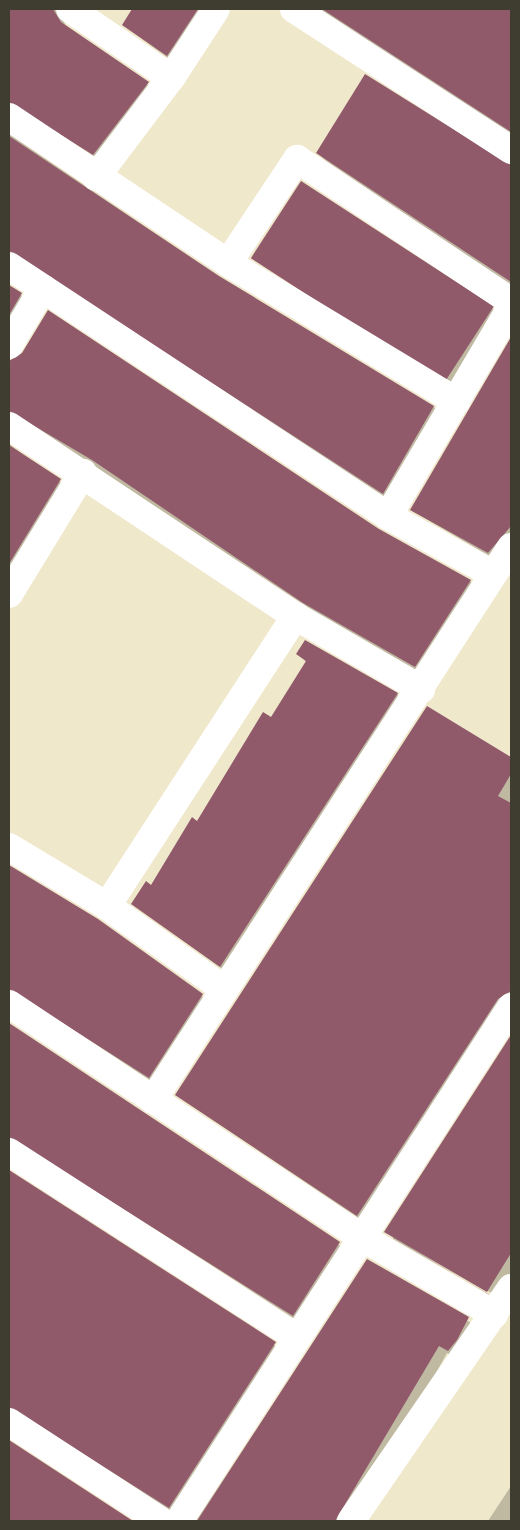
<!DOCTYPE html>
<html>
<head>
<meta charset="utf-8">
<style>
  body { margin:0 }
  #map { position:relative; width:520px; height:1530px; overflow:hidden; background:#f0e8cb; font-family:Rubik,sans-serif }
  div>[style] { position:absolute }
  .shadow>* { inset:0; background:#0003 }
  .building>* { inset:0; background:#905a6b; transform-origin:0 0 }
  .minor>* { height:28px; margin:-14px; padding:0 14px; transform-origin:14px; border-radius:14px; background:#fff }
  span { translate:-50% -50%; white-space:nowrap; text-align:center; line-height:1.15; -webkit-text-stroke:5px #fef5d8; paint-order:stroke }
  .frame { position:absolute; inset:0; border:10px solid #3f3c30; pointer-events:none }
</style>
</head>
<body>
<div id="map">
  <div class="shadow">
    <div style="clip-path:polygon(9px 9px,64px 9px,62px 17px,66px 27px,155px 90px,102px 161px,19px 108px,9px 113px)"></div>
    <div style="clip-path:polygon(134px 9px,210px 9px,175px 63px,123px 25px)"></div>
    <div style="clip-path:polygon(320px 9px,511px 9px,511px 136px)"></div>
    <div style="clip-path:polygon(9px 134px,219px 277px,434px 407px,441px 415px,391px 501px,19px 257px,9px 262px)"></div>
    <div style="clip-path:polygon(317px 152px,511px 165px,511px 286px,325px 160px)"></div>
    <div style="clip-path:polygon(252px 258px,492px 308px,500px 317px,459px 387px)"></div>
    <div style="clip-path:polygon(9px 285px,29px 302px,9px 338px)"></div>
    <div style="clip-path:polygon(48px 312px,379px 530px,470px 581px,478px 588px,423px 674px,312px 610px,19px 417px,9px 423px,9px 360px,18px 360px)"></div>
    <div style="clip-path:polygon(511px 340px,511px 541px,496px 560px,411px 510px)"></div>
    <div style="clip-path:polygon(9px 444px,68px 488px,9px 584px)"></div>
    <div style="clip-path:polygon(298px 654px,397px 694px,404px 701px,228px 973px,133px 904px,151px 886px,272px 719px,306px 662px)"></div>
    <div style="clip-path:polygon(427px 708px,511px 759px,511px 1002px,366px 1223px,176px 1095px)"></div>
    <div style="clip-path:polygon(9px 867px,98px 920px,210px 1002px,157px 1085px,26px 998px,9px 1000px)"></div>
    <div style="clip-path:polygon(9px 1024px,348px 1251px,301px 1323px,27px 1146px,9px 1147px)"></div>
    <div style="clip-path:polygon(evenodd,511px 1038px,511px 1272px,495px 1299px,386px 1232px,511px 1038px,393px 1236px,493px 1294px,492px 1296px,393px 1239px,393px 1236px)"></div>
    <div style="clip-path:polygon(9px 1172px,283px 1351px,177px 1515px,26px 1416px,9px 1417px)"></div>
    <div style="clip-path:polygon(368px 1260px,476px 1326px,457px 1358px,447px 1353px,391px 1454px,341px 1521px,196px 1521px)"></div>
    <div style="clip-path:polygon(9px 1442px,130px 1521px,9px 1521px)"></div>
    <div style="clip-path:polygon(511px 1486px,511px 1521px,488px 1521px)"></div>
  </div>
  <div class="building">
    <div style="clip-path:polygon(9px 9px,53px 9px,61px 22px,149px 82px,93px 155px,9px 102px)"></div>
    <div style="clip-path:polygon(132px 9px,198px 9px,167px 56px,122px 25px)"></div>
    <div style="clip-path:polygon(322px 9px,511px 9px,511px 132px)"></div>
    <div style="clip-path:polygon(365px 74px,511px 165px,511px 282px,316px 153px)"></div>
    <div style="clip-path:polygon(9px 136px,219px 276px,434px 406px,383px 494px,9px 251px)"></div>
    <div style="left:301px;top:181px;width:230px;height:92px;rotate:33deg"></div>
    <div style="clip-path:polygon(9px 285px,22px 293px,9px 315px)"></div>
    <div style="clip-path:polygon(48px 310px,379px 529px,471px 580px,415px 667px,303px 603px,92px 460px,9px 411px,9px 361px,22px 353px)"></div>
    <div style="clip-path:polygon(511px 337px,511px 526px,488px 553px,410px 510px)"></div>
    <div style="clip-path:polygon(9px 445px,61px 479px,9px 564px)"></div>
    <div style="clip-path:polygon(305px 640px,398px 693px,220px 967px,131px 904px,146px 881px,151px 885px,192px 817px,197px 821px,263px 712px,271px 717px,306px 661px,296px 654px)"></div>
    <div style="clip-path:polygon(427px 706px,511px 757px,511px 774px,498px 796px,511px 803px,511px 991px,498px 999px,357px 1216px,175px 1095px)"></div>
    <div style="clip-path:polygon(9px 865px,98px 919px,203px 994px,149px 1078px,9px 989px)"></div>
    <div style="clip-path:polygon(9px 1023px,340px 1242px,293px 1316px,9px 1137px)"></div>
    <div style="clip-path:polygon(511px 1035px,511px 1253px,487px 1292px,384px 1232px)"></div>
    <div style="clip-path:polygon(9px 1170px,276px 1342px,169px 1508px,9px 1407px)"></div>
    <div style="clip-path:polygon(367px 1259px,469px 1317px,457px 1340px,448px 1351px,439px 1346px,335px 1521px,197px 1521px)"></div>
    <div style="clip-path:polygon(9px 1440px,133px 1521px,9px 1521px)"></div>
  </div>
  <div class="minor">
    <div style="left:70px;top:9px;width:122px;rotate:34.3deg"></div>
    <div style="left:294px;top:9px;width:259px;rotate:33deg"></div>
    <div style="left:9px;top:117px;width:263px;rotate:33.7deg"></div>
    <div style="left:228px;top:263px;width:267px;rotate:31.2deg"></div>
    <div style="left:96px;top:177px;width:124px;rotate:-52.9deg"></div>
    <div style="left:171px;top:78px;width:82px;rotate:-56.9deg"></div>
    <div style="left:228px;top:263px;width:125px;rotate:-56.4deg"></div>
    <div style="left:297px;top:159px;width:257px;rotate:33.6deg"></div>
    <div style="left:9px;top:266px;width:454px;rotate:33.4deg"></div>
    <div style="left:388px;top:516px;width:120px;rotate:28.9deg"></div>
    <div style="left:9px;top:345px;width:66px;rotate:-59.2deg"></div>
    <div style="left:9px;top:426px;width:343px;rotate:33.6deg"></div>
    <div style="left:295px;top:616px;width:146px;rotate:30.1deg"></div>
    <div style="left:388px;top:516px;width:243px;rotate:-59.5deg"></div>
    <div style="left:9px;top:594px;width:142px;rotate:-58.6deg"></div>
    <div style="left:9px;top:847px;width:114px;rotate:31deg"></div>
    <div style="left:107px;top:906px;width:143px;rotate:35.4deg"></div>
    <div style="left:107px;top:906px;width:346px;rotate:-57deg"></div>
    <div style="left:9px;top:1004px;width:422px;rotate:33.5deg"></div>
    <div style="left:361px;top:1237px;width:154px;rotate:30.1deg"></div>
    <div style="left:153px;top:1100px;width:659px;rotate:-57.08deg"></div>
    <div style="left:9px;top:1152px;width:340px;rotate:32.8deg"></div>
    <div style="left:9px;top:1422px;width:181px;rotate:33.1deg"></div>
    <div style="left:179px;top:1521px;width:612px;rotate:-57.14deg"></div>
    <div style="left:351px;top:1521px;width:283px;rotate:-55.5deg"></div>
  </div>
  <div class="frame"></div>
</div>
</body>
</html>
